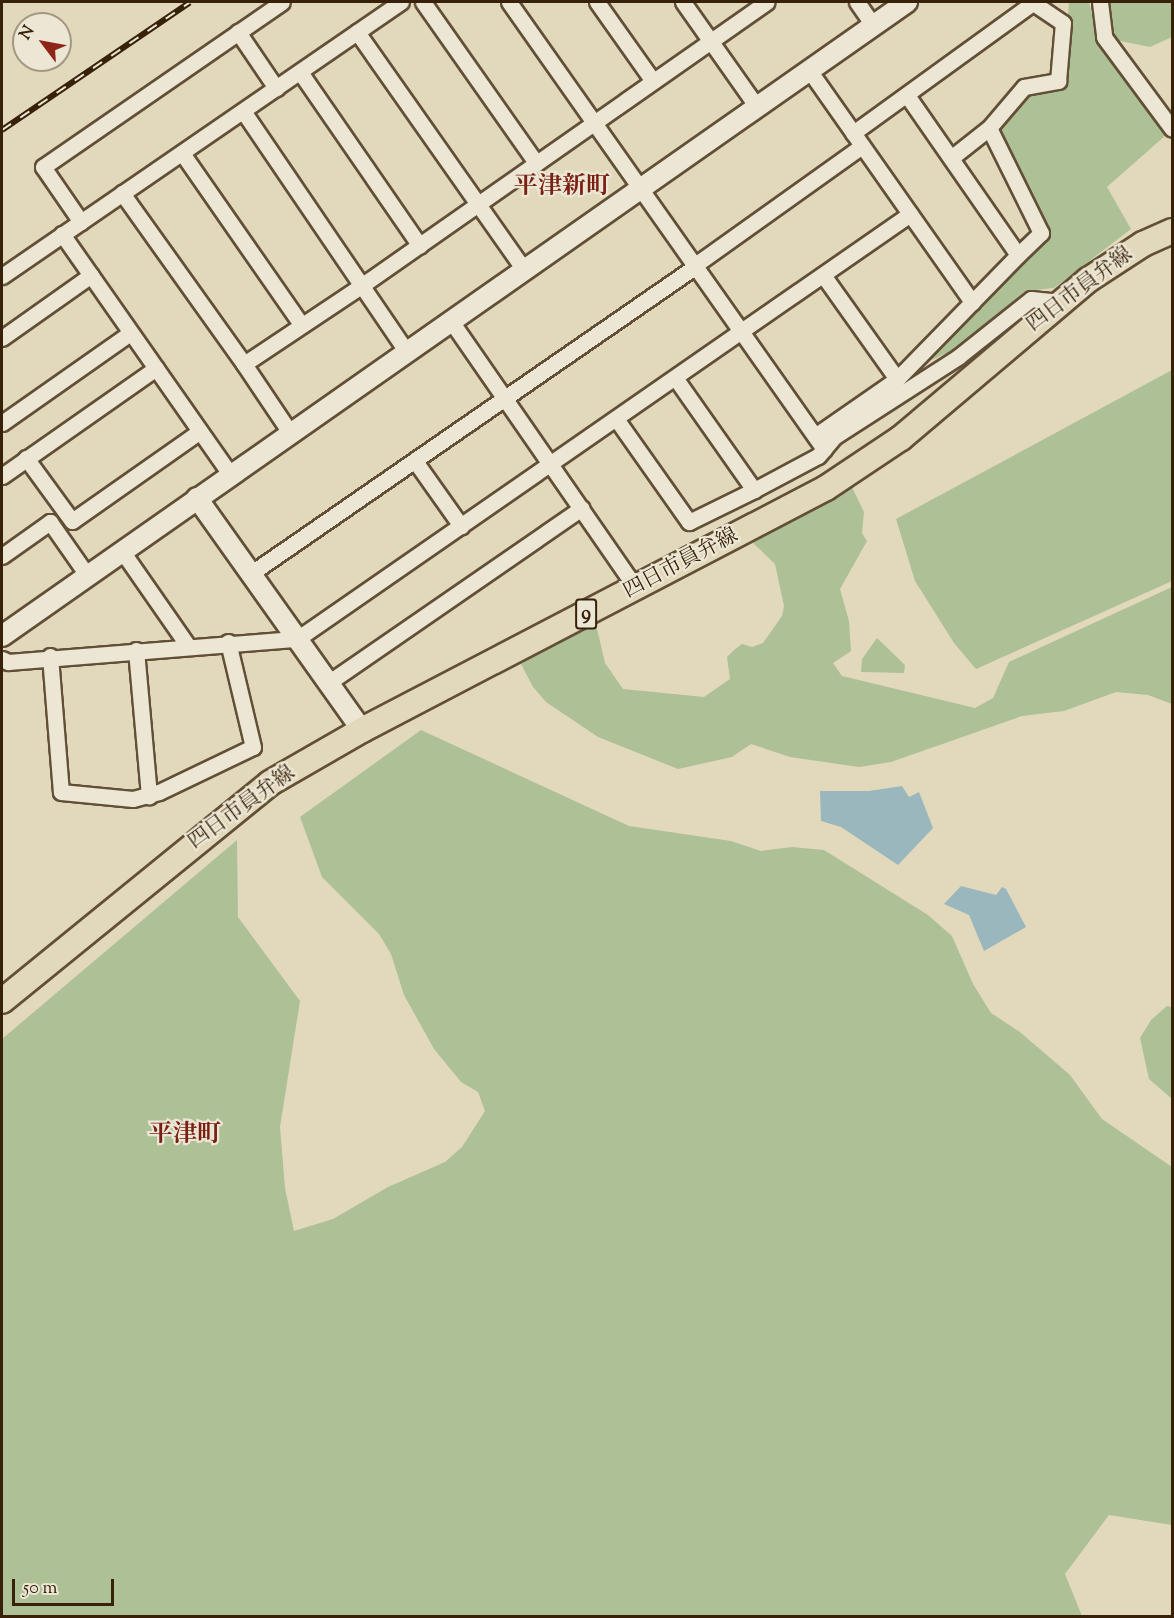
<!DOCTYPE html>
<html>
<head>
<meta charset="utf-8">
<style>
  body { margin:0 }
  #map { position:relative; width:1174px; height:1618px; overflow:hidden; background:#e2d9bd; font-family:"Sorts Mill Goudy","Noto Serif JP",serif }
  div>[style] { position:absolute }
  .green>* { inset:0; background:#adc096 }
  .water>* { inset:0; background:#99b7bc }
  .roads { filter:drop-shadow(2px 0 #624f36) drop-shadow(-2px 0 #624f36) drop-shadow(0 2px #624f36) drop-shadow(0 -2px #624f36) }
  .minor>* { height:15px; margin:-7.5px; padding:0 7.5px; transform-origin:7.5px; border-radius:7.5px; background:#ece6d4 }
  .tertiary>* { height:20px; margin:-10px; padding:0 10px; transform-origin:10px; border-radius:10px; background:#ece6d4 }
  .primary>* { height:24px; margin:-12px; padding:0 12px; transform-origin:12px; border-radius:12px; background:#e2d9bd }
  .rail>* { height:6px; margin-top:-3px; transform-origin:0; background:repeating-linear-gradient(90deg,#ece6d4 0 11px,#382109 0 22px); box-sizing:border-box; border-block:2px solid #382109 }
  span { translate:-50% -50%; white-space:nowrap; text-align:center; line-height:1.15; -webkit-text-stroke:4.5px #ece6d4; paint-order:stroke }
  .shield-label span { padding:2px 4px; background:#ece6d4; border:2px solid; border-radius:4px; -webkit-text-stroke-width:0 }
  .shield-label { font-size:20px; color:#382109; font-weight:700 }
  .street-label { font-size:21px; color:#382109 }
  .quarter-label { font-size:24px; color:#7a1f14; font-weight:700 }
  .frame { position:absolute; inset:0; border:3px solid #382109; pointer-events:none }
  .north { position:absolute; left:12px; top:12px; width:60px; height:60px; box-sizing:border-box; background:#ece6d4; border:2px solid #a49783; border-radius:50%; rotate:302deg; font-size:16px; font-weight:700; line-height:24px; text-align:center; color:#382109 }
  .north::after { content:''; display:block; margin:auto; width:21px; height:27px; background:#8f2418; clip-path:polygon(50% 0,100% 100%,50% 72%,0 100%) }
  .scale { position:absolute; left:12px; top:1579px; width:102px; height:27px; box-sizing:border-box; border:3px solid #382109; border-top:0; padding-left:8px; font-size:18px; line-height:21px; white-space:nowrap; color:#382109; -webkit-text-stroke:4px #ece6d4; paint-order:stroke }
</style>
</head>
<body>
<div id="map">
  <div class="green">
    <div style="clip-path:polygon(1069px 2px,1089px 2px,1099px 44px,1166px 135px,1107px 187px,1131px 229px,1054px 288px,1025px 291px,954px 350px,922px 364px,1043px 233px,991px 129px,1028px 95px,1063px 85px)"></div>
    <div style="clip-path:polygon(1107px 2px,1172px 2px,1172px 37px,1150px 47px,1115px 40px)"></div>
    <div style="clip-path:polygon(1172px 370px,1172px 581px,976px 669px,954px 643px,915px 581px,896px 519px)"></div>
    <div style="clip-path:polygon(850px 483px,864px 512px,862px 533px,867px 541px,840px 589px,849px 621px,851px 651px,833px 663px,842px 676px,975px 708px,993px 698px,1009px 662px,1172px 587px,1172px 704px,1148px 695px,1116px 692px,1064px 711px,1022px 716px,891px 762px,859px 767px,790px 757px,751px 744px,732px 757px,678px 769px,598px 737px,546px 702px,533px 687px,521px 664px,595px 620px,605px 663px,623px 689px,704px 697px,730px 679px,727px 657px,734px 650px,742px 644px,752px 647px,763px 643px,782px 616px,784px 606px,775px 564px,748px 538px)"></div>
    <div style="clip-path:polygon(877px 638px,905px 665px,904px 673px,861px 672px,862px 659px)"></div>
    <div style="clip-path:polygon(421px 730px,629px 826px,731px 841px,761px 851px,792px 847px,824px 850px,928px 915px,952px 936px,973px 984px,991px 1013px,1020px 1032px,1070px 1075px,1102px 1119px,1172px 1167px,1172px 1525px,1109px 1515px,1065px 1574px,1082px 1616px,2px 1616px,2px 1039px,237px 840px,238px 917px,300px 1001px,280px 1127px,285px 1188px,294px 1231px,333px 1219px,388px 1187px,445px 1162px,462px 1147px,485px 1111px,478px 1092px,461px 1082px,434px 1049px,404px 995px,391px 954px,379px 934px,322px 877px,300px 817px)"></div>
    <div style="clip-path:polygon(1167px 1006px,1172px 1007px,1172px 1099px,1149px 1079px,1140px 1038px,1151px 1020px)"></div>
  </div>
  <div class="water">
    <div style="clip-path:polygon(902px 786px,909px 797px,919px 792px,933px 828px,898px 865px,841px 827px,821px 821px,820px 791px,869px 791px)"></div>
    <div style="clip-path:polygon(961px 886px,996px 895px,1002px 887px,1006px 889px,1026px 927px,984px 951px,969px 915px,944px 904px)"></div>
  </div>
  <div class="roads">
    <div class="minor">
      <div style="left:423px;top:2px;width:197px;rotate:54.9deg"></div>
      <div style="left:509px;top:2px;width:547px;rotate:54.83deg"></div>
      <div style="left:824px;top:449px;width:16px;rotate:-50deg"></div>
      <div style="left:834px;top:437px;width:148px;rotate:-32.8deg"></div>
      <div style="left:958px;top:357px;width:93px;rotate:-38.5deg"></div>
      <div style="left:1031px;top:299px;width:27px;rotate:6deg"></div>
      <div style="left:597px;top:2px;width:97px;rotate:54.7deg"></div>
      <div style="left:683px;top:2px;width:128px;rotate:54.8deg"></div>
      <div style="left:857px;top:2px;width:28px;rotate:55deg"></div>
      <div style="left:1100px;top:2px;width:35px;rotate:83deg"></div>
      <div style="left:1104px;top:37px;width:114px;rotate:53.5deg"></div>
      <div style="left:238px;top:32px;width:68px;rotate:55.8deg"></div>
      <div style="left:357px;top:32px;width:292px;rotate:54.9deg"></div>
      <div style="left:809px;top:70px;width:284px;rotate:54.9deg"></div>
      <div style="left:300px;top:72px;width:211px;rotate:55.4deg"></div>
      <div style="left:243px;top:111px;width:292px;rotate:55.8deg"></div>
      <div style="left:853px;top:133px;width:223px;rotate:-35.9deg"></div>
      <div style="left:182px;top:153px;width:208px;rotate:55.2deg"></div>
      <div style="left:951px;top:158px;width:48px;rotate:-38.3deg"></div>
      <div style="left:122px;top:193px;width:210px;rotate:54.5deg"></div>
      <div style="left:244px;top:364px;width:141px;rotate:-33.7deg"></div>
      <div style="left:361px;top:286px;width:495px;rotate:-35deg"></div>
      <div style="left:81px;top:222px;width:67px;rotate:-124.6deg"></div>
      <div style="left:43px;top:167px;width:290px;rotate:-34.6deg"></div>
      <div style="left:62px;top:234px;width:294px;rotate:55deg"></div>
      <div style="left:1018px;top:255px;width:32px;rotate:-44deg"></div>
      <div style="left:1041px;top:233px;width:117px;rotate:-116.3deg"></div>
      <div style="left:989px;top:128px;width:54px;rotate:-49.5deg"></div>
      <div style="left:1024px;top:87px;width:35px;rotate:-10deg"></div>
      <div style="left:1058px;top:81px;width:58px;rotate:-85.1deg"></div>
      <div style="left:1063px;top:23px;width:34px;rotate:-146deg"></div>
      <div style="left:695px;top:265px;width:205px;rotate:-35.5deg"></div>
      <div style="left:823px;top:275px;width:128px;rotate:54.6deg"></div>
      <div style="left:2px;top:276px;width:484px;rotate:-34.5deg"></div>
      <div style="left:451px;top:321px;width:325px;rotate:55.3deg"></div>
      <div style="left:2px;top:338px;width:109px;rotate:-35.3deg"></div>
      <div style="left:244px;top:364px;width:84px;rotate:56.1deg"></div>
      <div style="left:676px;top:379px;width:136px;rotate:54.9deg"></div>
      <div style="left:754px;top:490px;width:72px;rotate:-28deg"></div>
      <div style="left:818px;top:456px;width:9px;rotate:-49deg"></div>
      <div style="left:617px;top:420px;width:125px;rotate:54.8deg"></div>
      <div style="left:689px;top:522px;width:72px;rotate:-26.2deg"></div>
      <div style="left:2px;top:423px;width:156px;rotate:-35.1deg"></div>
      <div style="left:815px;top:436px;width:100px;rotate:-34.8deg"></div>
      <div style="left:897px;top:379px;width:173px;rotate:-45.7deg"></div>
      <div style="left:1018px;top:255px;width:195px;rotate:-124.8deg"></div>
      <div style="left:26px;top:458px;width:78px;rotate:53.9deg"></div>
      <div style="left:72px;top:521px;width:156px;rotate:-35.1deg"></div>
      <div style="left:415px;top:461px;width:80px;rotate:54.7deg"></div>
      <div style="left:2px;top:476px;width:188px;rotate:-35deg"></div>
      <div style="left:122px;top:551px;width:116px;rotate:55.2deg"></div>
      <div style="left:2px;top:556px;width:59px;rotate:-35.3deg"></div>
      <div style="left:50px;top:522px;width:65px;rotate:55.1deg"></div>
      <div style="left:250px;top:574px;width:542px;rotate:-34.63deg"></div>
      <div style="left:136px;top:650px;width:147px;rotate:84.9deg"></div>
      <div style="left:50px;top:656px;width:136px;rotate:85.4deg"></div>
      <div style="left:61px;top:792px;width:72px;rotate:5.6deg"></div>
      <div style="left:133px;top:799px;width:27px;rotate:-15deg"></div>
      <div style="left:159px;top:792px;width:104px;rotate:-25.6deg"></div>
      <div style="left:253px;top:747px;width:108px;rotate:-103.4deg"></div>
      <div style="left:2px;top:659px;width:7px;rotate:27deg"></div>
      <div style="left:8px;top:662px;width:290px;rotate:-4.6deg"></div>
      <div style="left:297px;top:639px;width:746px;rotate:-34.73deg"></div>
      <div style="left:328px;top:683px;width:308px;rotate:-34.6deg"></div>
    </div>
    <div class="tertiary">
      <div style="left:197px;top:498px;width:285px;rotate:54.6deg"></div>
      <div style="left:2px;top:636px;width:1105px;rotate:-35.01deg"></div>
    </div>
    <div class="primary">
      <div style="left:2px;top:1001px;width:345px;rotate:-39.1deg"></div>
      <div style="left:270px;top:783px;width:106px;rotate:-29.9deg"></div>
      <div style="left:362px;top:730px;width:523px;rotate:-27.54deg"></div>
      <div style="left:826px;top:488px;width:90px;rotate:-33.7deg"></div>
      <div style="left:901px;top:438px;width:245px;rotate:-40.2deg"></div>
      <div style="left:1088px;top:280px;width:66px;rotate:-33.2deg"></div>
      <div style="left:1143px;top:244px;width:32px;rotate:-24deg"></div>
    </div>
  </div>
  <div class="rail">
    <div style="left:2px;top:130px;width:227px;rotate:-34.2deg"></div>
  </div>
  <div class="shield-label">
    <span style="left:586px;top:614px">9</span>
  </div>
  <div class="street-label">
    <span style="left:1080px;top:290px;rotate:-37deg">四日市員弁線</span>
    <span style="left:681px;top:564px;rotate:-28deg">四日市員弁線</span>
    <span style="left:242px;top:808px;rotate:-36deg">四日市員弁線</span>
  </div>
  <div class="quarter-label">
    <span style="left:562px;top:188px">平津新町</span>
    <span style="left:185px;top:1136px">平津町</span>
  </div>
  <div class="frame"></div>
  <div class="north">N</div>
  <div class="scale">50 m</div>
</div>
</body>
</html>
